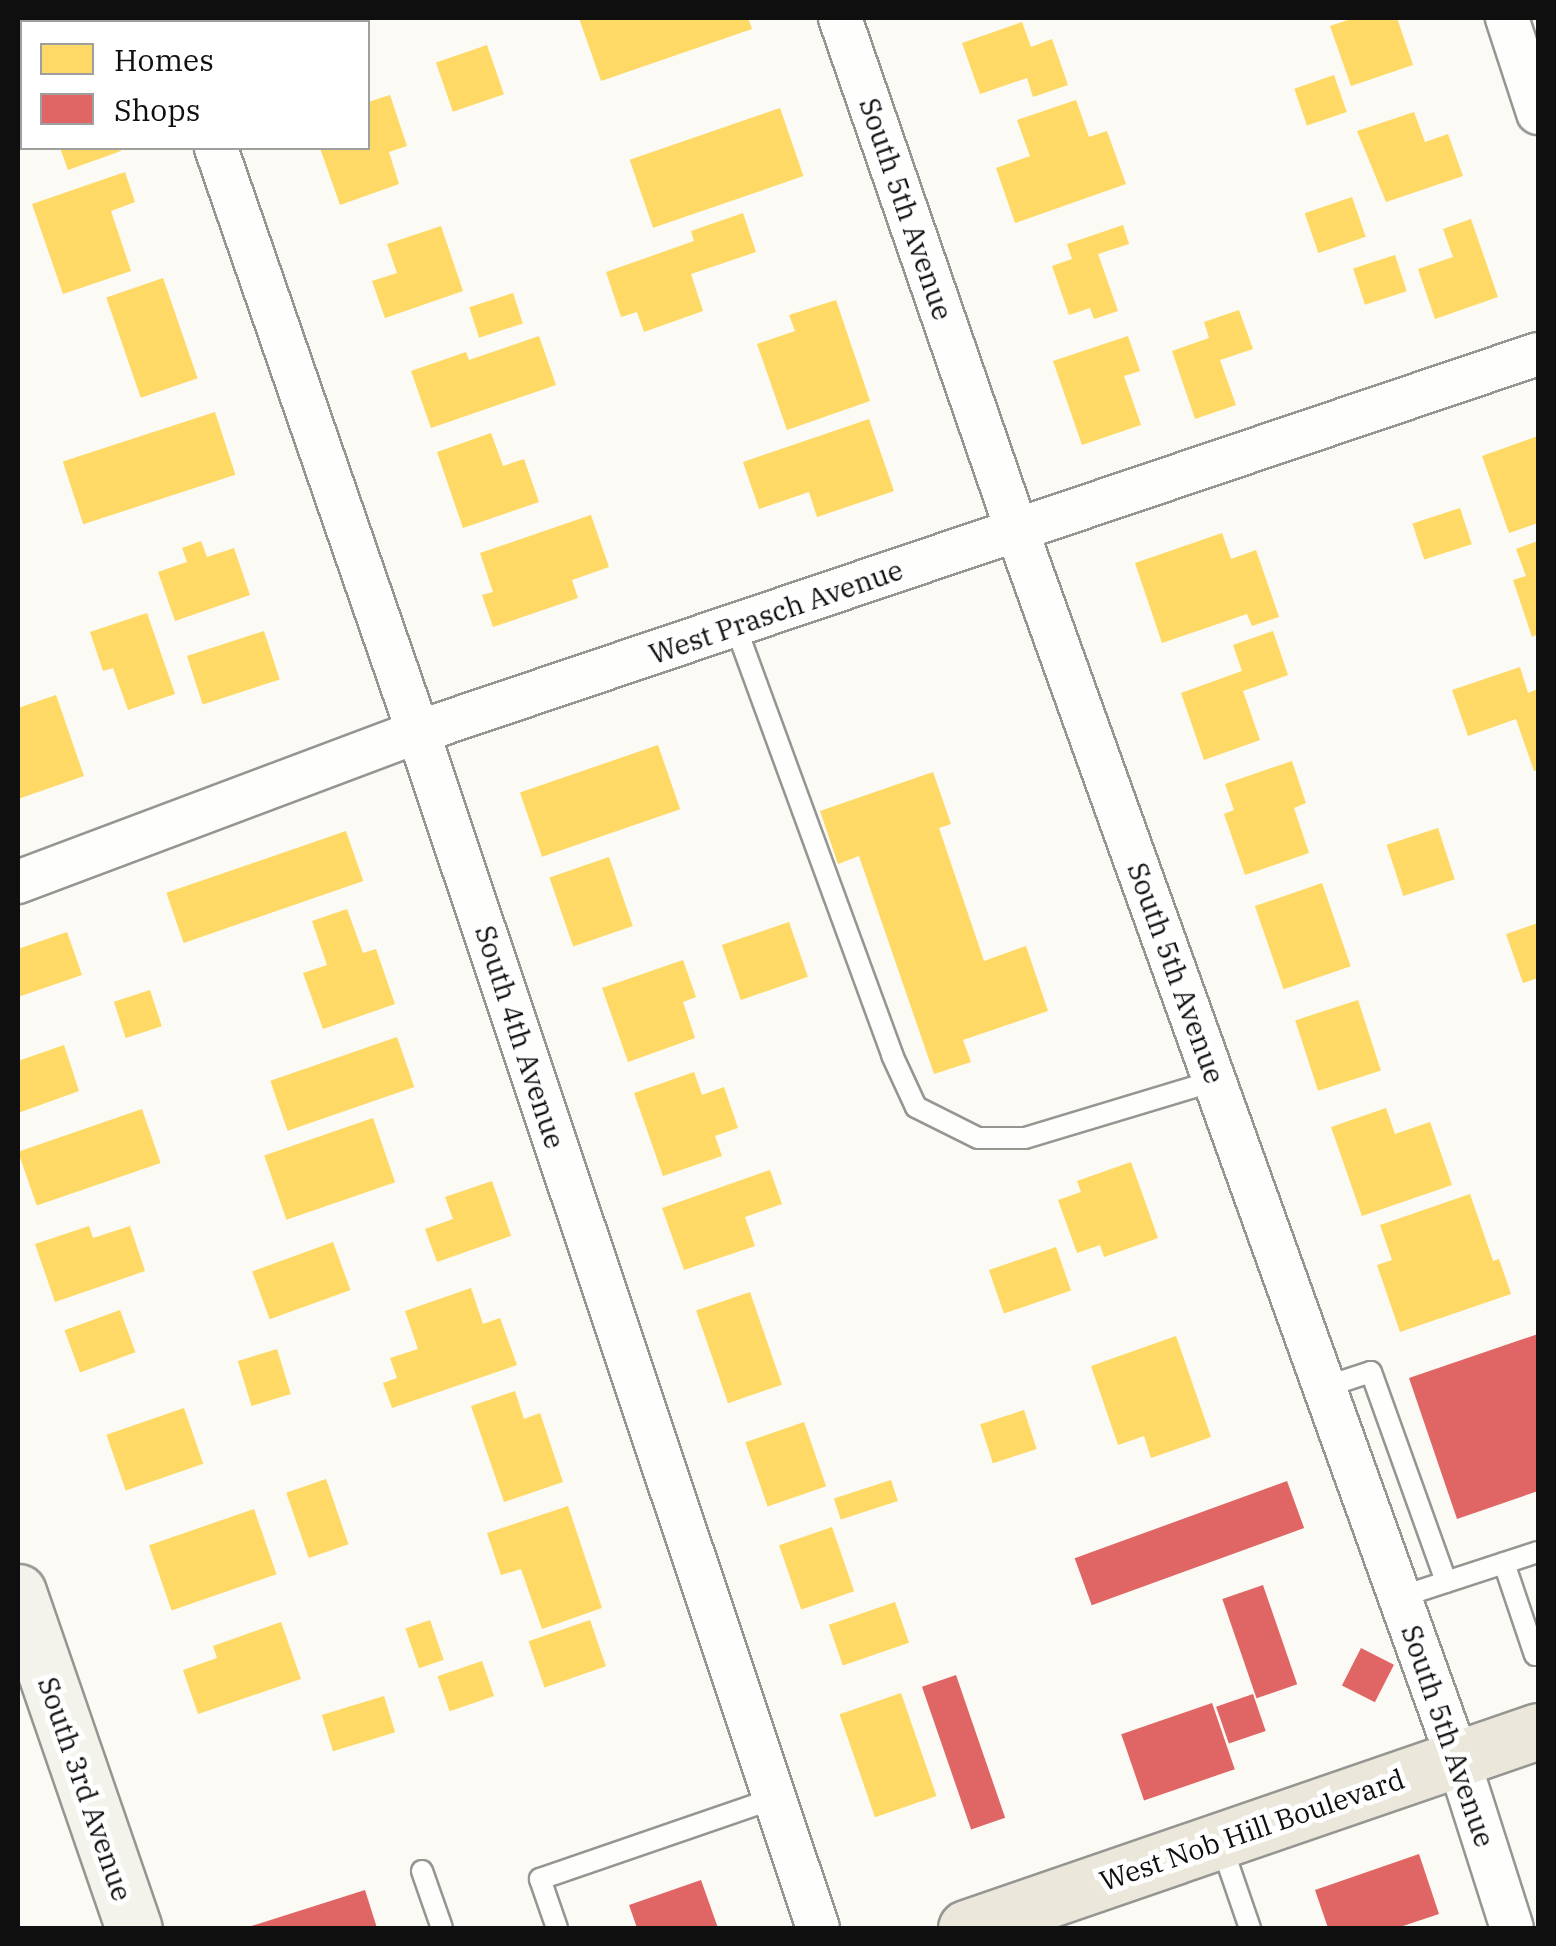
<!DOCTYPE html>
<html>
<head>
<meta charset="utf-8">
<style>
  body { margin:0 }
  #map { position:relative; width:1556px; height:1946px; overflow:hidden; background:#fbfaf4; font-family:"IBM Plex Serif",serif }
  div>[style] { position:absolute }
  .homes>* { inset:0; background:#ffd966; transform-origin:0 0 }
  .shops>* { inset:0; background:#e06666; transform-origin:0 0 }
  .roads { filter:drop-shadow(2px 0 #959592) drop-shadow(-2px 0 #959592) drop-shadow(0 2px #959592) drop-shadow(0 -2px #959592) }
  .lane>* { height:20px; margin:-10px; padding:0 10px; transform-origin:10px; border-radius:10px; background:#fefefd }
  .street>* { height:42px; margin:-21px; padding:0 21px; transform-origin:21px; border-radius:21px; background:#fefefd }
  .secondary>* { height:55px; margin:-27.5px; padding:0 27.5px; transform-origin:27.5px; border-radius:27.5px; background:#f4f3eb }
  .primary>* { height:55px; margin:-27.5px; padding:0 27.5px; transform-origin:27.5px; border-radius:27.5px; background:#ebe7da }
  span { translate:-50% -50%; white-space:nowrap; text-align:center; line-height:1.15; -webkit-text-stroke:10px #fff; paint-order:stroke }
  .street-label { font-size:28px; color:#0f0f0f }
  .frame { position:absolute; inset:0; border:20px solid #0f0f0f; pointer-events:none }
  .legend { position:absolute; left:20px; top:20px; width:350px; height:130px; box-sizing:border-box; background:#fff; border:2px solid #9f9f9f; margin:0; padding:12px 18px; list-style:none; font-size:30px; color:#0f0f0f }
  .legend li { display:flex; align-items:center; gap:20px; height:50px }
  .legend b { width:50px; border:2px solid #9f9f9f }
</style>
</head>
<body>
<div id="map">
  <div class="homes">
    <div style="left:26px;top:18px;width:53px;height:4px"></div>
    <div style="left:274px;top:18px;width:74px;height:4px"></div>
    <div style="clip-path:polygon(579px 18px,748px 18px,752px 29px,601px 81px)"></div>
    <div style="clip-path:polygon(1354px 18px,1397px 18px,1413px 65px,1351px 86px,1330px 26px)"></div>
    <div style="clip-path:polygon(1022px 22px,1031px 47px,1052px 39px,1068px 85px,1033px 97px,1027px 78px,980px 94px,962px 43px)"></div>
    <div style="left:487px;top:45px;width:52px;height:54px;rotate:71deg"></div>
    <div style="left:1334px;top:75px;width:39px;height:42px;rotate:71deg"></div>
    <div style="clip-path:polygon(390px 95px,407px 146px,389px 152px,399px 184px,340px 205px,320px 148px,368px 148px,368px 102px)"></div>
    <div style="clip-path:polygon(1076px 100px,1089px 137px,1107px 131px,1126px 184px,1015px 223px,996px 168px,1030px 156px,1017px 120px)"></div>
    <div style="left:780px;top:108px;width:72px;height:159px;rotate:71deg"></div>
    <div style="clip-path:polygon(1414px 112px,1425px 142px,1448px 134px,1463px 176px,1386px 202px,1357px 131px)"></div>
    <div style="clip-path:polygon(60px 148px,120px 148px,121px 151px,68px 170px)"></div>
    <div style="clip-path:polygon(125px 172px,135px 202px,111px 211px,131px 271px,63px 294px,32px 204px)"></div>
    <div style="left:1352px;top:197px;width:42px;height:50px;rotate:71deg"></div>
    <div style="clip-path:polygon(743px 213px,756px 252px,691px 274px,703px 311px,644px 332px,637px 312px,621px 317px,606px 272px,694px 241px,691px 231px)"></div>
    <div style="clip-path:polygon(1471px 219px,1498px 297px,1435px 319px,1418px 269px,1453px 257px,1443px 229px)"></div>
    <div style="clip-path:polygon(1123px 225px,1129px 244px,1098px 254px,1118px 311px,1094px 319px,1090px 308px,1069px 315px,1052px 266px,1072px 259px,1067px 244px)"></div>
    <div style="clip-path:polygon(441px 226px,463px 291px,385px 318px,372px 281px,397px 273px,387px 244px)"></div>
    <div style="left:1395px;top:255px;width:38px;height:44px;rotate:72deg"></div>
    <div style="left:163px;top:278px;width:106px;height:60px;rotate:71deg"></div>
    <div style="left:513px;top:293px;width:32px;height:46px;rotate:72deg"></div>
    <div style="clip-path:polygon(836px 300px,870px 401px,787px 430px,757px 344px,795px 331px,789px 315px)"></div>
    <div style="clip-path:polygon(1239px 310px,1253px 349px,1220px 360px,1236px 405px,1195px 419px,1172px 351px,1209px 338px,1204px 322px)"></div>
    <div style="clip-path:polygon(539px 336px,556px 385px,431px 428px,411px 371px,466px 352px,469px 360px)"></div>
    <div style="clip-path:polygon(1128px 336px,1140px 371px,1124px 376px,1141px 425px,1082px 445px,1053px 361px)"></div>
    <div style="left:215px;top:412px;width:66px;height:160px;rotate:72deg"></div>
    <div style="clip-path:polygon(869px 419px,894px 491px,817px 517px,809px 492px,759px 509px,743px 462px)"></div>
    <div style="clip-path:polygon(491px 433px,503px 466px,524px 459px,539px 502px,463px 528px,437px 452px)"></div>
    <div style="clip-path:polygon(1538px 436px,1538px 523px,1509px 533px,1482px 456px)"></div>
    <div style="left:1460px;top:508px;width:38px;height:50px;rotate:72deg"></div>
    <div style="clip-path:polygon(591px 515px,609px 567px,572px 580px,578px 598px,493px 627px,482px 595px,493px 592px,480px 553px)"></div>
    <div style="clip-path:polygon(1222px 533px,1231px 559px,1256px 550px,1279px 617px,1252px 626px,1247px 614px,1162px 643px,1135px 563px)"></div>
    <div style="clip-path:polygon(201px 541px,207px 557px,234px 548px,250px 595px,175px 621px,158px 572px,187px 562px,182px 548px)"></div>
    <div style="clip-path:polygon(1538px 541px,1538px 634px,1532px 637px,1513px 580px,1526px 576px,1516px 549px)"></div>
    <div style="clip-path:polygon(147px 613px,175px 694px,128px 710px,113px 668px,103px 671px,90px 632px)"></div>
    <div style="left:264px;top:631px;width:51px;height:81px;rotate:72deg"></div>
    <div style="clip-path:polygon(1273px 631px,1288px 675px,1243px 691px,1260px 740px,1204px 760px,1181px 693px,1242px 671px,1233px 645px)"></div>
    <div style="clip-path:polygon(1520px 667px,1528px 693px,1538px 689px,1538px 770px,1534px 771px,1516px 719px,1468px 736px,1452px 690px)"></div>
    <div style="clip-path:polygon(56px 695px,84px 776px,18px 799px,18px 708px)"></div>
    <div style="left:658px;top:745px;width:68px;height:146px;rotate:71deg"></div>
    <div style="clip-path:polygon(1292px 761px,1306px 803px,1294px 808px,1309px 853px,1245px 875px,1224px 814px,1234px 810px,1225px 784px)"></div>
    <div style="clip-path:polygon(933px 772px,951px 824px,939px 828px,984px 961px,1026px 946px,1048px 1011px,963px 1040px,971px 1062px,934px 1074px,859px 856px,838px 864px,820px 811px)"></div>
    <div style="left:1438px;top:828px;width:54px;height:54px;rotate:72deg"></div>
    <div style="left:346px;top:831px;width:53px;height:190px;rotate:71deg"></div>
    <div style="left:609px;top:857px;width:73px;height:63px;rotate:71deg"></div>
    <div style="left:1322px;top:883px;width:88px;height:71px;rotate:71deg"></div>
    <div style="clip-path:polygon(347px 909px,363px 953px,376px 949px,395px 1004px,323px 1029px,303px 973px,327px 965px,312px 921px)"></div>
    <div style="left:789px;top:922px;width:58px;height:71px;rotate:71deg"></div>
    <div style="clip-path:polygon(1538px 923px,1538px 978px,1523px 983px,1506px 934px)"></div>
    <div style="clip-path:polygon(67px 932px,82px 975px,18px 997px,18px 949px)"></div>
    <div style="clip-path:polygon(683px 960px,696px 997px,683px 1002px,695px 1038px,628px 1062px,602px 988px)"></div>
    <div style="left:150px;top:990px;width:38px;height:38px;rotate:72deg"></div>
    <div style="left:1358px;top:1000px;width:74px;height:66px;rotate:72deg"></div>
    <div style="left:397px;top:1037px;width:53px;height:134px;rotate:71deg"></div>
    <div style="clip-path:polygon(64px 1045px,79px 1091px,18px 1113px,18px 1061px)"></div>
    <div style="clip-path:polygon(694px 1072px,702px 1095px,724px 1087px,738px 1128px,715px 1136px,722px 1156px,663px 1176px,634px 1093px)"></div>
    <div style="clip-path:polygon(1386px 1108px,1395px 1134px,1430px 1122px,1452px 1185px,1362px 1216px,1331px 1127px)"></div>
    <div style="left:142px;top:1109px;width:57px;height:131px;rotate:71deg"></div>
    <div style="left:373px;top:1118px;width:68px;height:115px;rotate:71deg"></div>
    <div style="clip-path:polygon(1131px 1162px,1158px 1238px,1104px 1257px,1100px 1245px,1077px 1253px,1058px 1200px,1081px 1192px,1077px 1181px)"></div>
    <div style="clip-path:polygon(770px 1170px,782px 1204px,745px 1217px,755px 1246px,684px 1270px,662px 1208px)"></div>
    <div style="clip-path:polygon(492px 1181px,511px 1236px,437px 1262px,425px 1229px,453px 1219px,445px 1197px)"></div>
    <div style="clip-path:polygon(1470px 1194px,1493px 1261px,1499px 1259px,1511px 1294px,1400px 1332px,1377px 1265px,1392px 1260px,1380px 1225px)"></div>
    <div style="clip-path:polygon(89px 1226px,93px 1238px,130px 1226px,145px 1271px,55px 1302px,35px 1244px)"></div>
    <div style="left:333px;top:1242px;width:51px;height:86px;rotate:70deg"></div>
    <div style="left:1056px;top:1247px;width:46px;height:71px;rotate:71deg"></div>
    <div style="clip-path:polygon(471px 1288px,483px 1324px,500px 1318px,517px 1365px,392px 1408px,383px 1383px,397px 1378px,390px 1358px,418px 1349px,405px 1311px)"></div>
    <div style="left:750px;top:1292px;width:98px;height:57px;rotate:71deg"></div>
    <div style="left:120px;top:1310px;width:45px;height:59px;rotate:70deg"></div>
    <div style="clip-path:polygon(1176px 1336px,1211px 1437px,1151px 1458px,1144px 1436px,1118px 1445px,1091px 1366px)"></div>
    <div style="left:277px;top:1349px;width:47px;height:41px;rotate:73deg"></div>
    <div style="clip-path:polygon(515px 1391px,524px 1419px,540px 1413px,563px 1482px,504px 1502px,471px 1406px)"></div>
    <div style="left:184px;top:1408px;width:59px;height:82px;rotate:71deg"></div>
    <div style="left:1024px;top:1410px;width:41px;height:46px;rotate:72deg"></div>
    <div style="left:804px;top:1422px;width:68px;height:62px;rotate:71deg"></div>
    <div style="left:326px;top:1479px;width:69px;height:42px;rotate:71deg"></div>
    <div style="left:891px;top:1480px;width:22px;height:60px;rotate:72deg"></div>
    <div style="clip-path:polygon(568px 1506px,602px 1608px,542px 1629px,521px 1569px,501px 1575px,487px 1533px)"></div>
    <div style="left:254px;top:1509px;width:69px;height:111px;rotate:71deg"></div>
    <div style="left:832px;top:1527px;width:68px;height:56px;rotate:71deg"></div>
    <div style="left:895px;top:1602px;width:43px;height:70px;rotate:71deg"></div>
    <div style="left:430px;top:1620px;width:42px;height:26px;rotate:71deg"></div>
    <div style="left:590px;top:1620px;width:49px;height:65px;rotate:71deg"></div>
    <div style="clip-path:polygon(281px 1622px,301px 1679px,198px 1714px,183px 1670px,217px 1658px,213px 1646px)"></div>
    <div style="left:482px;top:1661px;width:37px;height:47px;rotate:71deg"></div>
    <div style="left:901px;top:1693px;width:109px;height:65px;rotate:71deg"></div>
    <div style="left:384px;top:1696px;width:38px;height:65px;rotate:73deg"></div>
  </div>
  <div class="shops">
    <div style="clip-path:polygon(1538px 1334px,1538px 1491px,1457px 1519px,1409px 1378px)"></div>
    <div style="left:1287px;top:1481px;width:50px;height:226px;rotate:70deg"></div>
    <div style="left:1263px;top:1585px;width:105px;height:43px;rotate:71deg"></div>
    <div style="left:1361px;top:1648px;width:37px;height:42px;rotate:27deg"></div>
    <div style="left:956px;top:1675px;width:151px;height:36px;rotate:71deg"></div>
    <div style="left:1253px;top:1694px;width:39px;height:39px;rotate:71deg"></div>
    <div style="left:1212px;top:1703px;width:70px;height:96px;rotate:71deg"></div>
    <div style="clip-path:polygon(1419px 1854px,1439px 1914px,1397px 1928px,1328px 1928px,1315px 1890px)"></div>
    <div style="clip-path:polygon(701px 1880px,718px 1928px,637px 1928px,629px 1905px)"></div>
    <div style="clip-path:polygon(365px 1890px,377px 1928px,245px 1928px)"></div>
  </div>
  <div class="roads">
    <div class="lane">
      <div style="left:735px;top:625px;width:458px;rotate:69.9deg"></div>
      <div style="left:892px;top:1055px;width:57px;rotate:65.2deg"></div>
      <div style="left:916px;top:1107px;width:69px;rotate:26.6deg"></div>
      <div style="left:978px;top:1138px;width:47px"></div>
      <div style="left:1025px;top:1138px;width:197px;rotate:-16.8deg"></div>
      <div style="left:1325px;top:1387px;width:48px;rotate:-18.1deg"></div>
      <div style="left:1371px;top:1372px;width:223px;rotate:70.3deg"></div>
      <div style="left:1504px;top:1563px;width:97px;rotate:71.4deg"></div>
      <div style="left:1400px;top:1597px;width:145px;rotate:-18.1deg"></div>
      <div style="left:1220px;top:1841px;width:92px;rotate:71deg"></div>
      <div style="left:422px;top:1871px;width:60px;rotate:70.7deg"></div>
      <div style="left:557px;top:1928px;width:52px;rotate:-109.1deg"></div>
      <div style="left:540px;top:1879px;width:249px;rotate:-19deg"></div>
    </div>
    <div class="street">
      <div style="left:171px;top:18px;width:4px;rotate:76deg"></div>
      <div style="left:840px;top:18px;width:543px;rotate:70.96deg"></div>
      <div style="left:1017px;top:531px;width:1305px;rotate:70.25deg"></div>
      <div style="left:1458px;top:1759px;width:177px;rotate:72.3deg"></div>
      <div style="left:1507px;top:18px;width:100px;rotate:71.9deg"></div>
      <div style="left:216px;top:148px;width:618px;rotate:70.92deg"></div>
      <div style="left:418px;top:732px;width:1261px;rotate:71.51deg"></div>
      <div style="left:18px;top:882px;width:427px;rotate:-20.6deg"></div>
      <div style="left:418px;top:732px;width:1182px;rotate:-18.65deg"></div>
    </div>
    <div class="secondary">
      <div style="left:18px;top:1592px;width:355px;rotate:71deg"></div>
    </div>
    <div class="primary">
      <div style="left:966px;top:1928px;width:605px;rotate:-19deg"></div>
    </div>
  </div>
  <div class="street-label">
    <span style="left:906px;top:209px;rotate:71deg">South 5th Avenue</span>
    <span style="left:776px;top:612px;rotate:-19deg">West Prasch Avenue</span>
    <span style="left:1176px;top:973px;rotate:70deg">South 5th Avenue</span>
    <span style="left:520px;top:1037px;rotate:72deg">South 4th Avenue</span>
    <span style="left:1448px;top:1736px;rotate:71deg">South 5th Avenue</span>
    <span style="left:85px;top:1789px;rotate:71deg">South 3rd Avenue</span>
    <span style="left:1252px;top:1830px;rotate:-19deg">West Nob Hill Boulevard</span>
  </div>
  <div class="frame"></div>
  <ul class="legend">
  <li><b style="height:28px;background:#ffd966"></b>Homes</li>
  <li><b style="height:28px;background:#e06666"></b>Shops</li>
  </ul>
</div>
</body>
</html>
